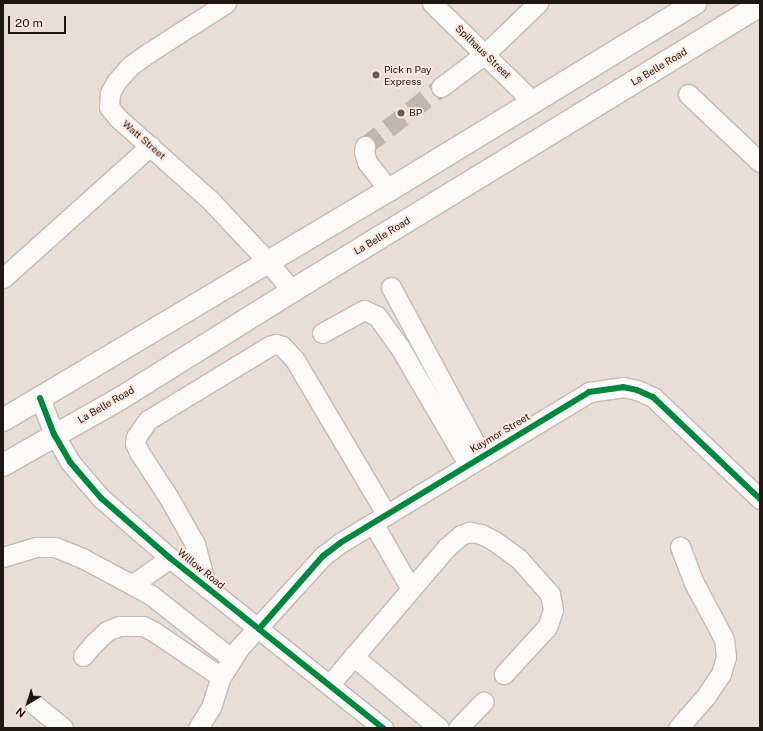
<!DOCTYPE html>
<html>
<head>
<meta charset="utf-8">
<style>
  body { margin:0 }
  #map { position:relative; width:763px; height:731px; overflow:hidden; background:#e8ddd7; font-family:"Public Sans",sans-serif }
  div>[style] { position:absolute }
  .minor-tunnel>* { height:19px; margin-top:-9.5px; transform-origin:0; background:repeating-linear-gradient(90deg,#c0b5b0 0 19px,transparent 0 29px) }
  .roads { filter:drop-shadow(1px 0 #c3bbb6) drop-shadow(-1px 0 #c3bbb6) drop-shadow(0 1px #c3bbb6) drop-shadow(0 -1px #c3bbb6) }
  .minor>* { height:19px; margin:-9.5px; padding:0 9.5px; transform-origin:9.5px; border-radius:9.5px; background:#fcfaf9 }
  .major>* { height:22px; margin:-11px; padding:0 11px; transform-origin:11px; border-radius:11px; background:#fcfaf9 }
  .cycleway>* { height:6px; margin:-3px; padding:0 3px; transform-origin:3px; border-radius:3px; background:#00873e }
  .dots>* { width:11px; height:11px; translate:-50% -50%; box-sizing:border-box; border:2px solid #fde7dc; border-radius:50% }
  span { translate:-50% -50%; white-space:nowrap; text-align:center; line-height:1.15; -webkit-text-stroke:3.5px #fde7dc; paint-order:stroke }
  .street-label { font-size:10px; color:#1e1713 }
  .poi-label { font-size:10px; color:#1e1713 }
  .left { translate:0 -50%; text-align:left }
  .frame { position:absolute; inset:0; border:4px solid #1e1713; pointer-events:none }
  .north { position:absolute; left:8px; top:683px; width:40px; height:40px; -webkit-text-stroke:3px #fde7dc; paint-order:stroke; rotate:218deg; font-size:11px; font-weight:700; line-height:16px; text-align:center; color:#1e1713 }
  .north::after { content:''; display:block; margin:auto; width:14px; height:18px; background:#1e1713; clip-path:polygon(50% 0,100% 100%,50% 72%,0 100%) }
  .scale { position:absolute; left:8px; top:16px; width:58px; height:18px; box-sizing:border-box; border:2px solid #1e1713; border-top:0; padding-left:5px; font-size:12px; line-height:14px; white-space:nowrap; color:#1e1713; -webkit-text-stroke:3px #fde7dc; paint-order:stroke }
</style>
</head>
<body>
<div id="map">
  <div class="minor-tunnel">
    <div style="left:365px;top:146px;width:96px;rotate:-37.8deg"></div>
  </div>
  <div class="roads">
    <div class="minor">
      <div style="left:226px;top:3px;width:93px;rotate:147.3deg"></div>
      <div style="left:148px;top:53px;width:22px;rotate:144deg"></div>
      <div style="left:130px;top:66px;width:21px;rotate:131deg"></div>
      <div style="left:116px;top:82px;width:13px;rotate:119deg"></div>
      <div style="left:110px;top:93px;width:14px;rotate:94deg"></div>
      <div style="left:109px;top:107px;width:14px;rotate:51deg"></div>
      <div style="left:118px;top:118px;width:125px;rotate:41.7deg"></div>
      <div style="left:211px;top:201px;width:83px;rotate:46.9deg"></div>
      <div style="left:268px;top:262px;width:38px;rotate:50deg"></div>
      <div style="left:432px;top:3px;width:141px;rotate:44.4deg"></div>
      <div style="left:441px;top:87px;width:55px;rotate:-36.9deg"></div>
      <div style="left:485px;top:54px;width:74px;rotate:-43.9deg"></div>
      <div style="left:688px;top:94px;width:99px;rotate:43.4deg"></div>
      <div style="left:365px;top:146px;width:6px;rotate:99deg"></div>
      <div style="left:364px;top:152px;width:10px;rotate:73deg"></div>
      <div style="left:367px;top:162px;width:36px;rotate:52deg"></div>
      <div style="left:3px;top:278px;width:198px;rotate:-41.9deg"></div>
      <div style="left:391px;top:287px;width:192px;rotate:61.7deg"></div>
      <div style="left:322px;top:333px;width:48px;rotate:-28.7deg"></div>
      <div style="left:364px;top:310px;width:14px;rotate:25deg"></div>
      <div style="left:377px;top:316px;width:39px;rotate:54deg"></div>
      <div style="left:400px;top:348px;width:134px;rotate:59.6deg"></div>
      <div style="left:40px;top:398px;width:39px;rotate:69deg"></div>
      <div style="left:54px;top:434px;width:32px;rotate:60deg"></div>
      <div style="left:70px;top:462px;width:48px;rotate:49.3deg"></div>
      <div style="left:101px;top:498px;width:91px;rotate:41deg"></div>
      <div style="left:170px;top:558px;width:273px;rotate:38.6deg"></div>
      <div style="left:373px;top:523px;width:76px;rotate:60.1deg"></div>
      <div style="left:3px;top:557px;width:34px;rotate:-17deg"></div>
      <div style="left:36px;top:547px;width:19px"></div>
      <div style="left:55px;top:547px;width:31px;rotate:22deg"></div>
      <div style="left:84px;top:559px;width:76px;rotate:28.2deg"></div>
      <div style="left:151px;top:595px;width:103px;rotate:38.3deg"></div>
      <div style="left:133px;top:584px;width:45px;rotate:-35.1deg"></div>
      <div style="left:207px;top:588px;width:46px;rotate:-105.3deg"></div>
      <div style="left:195px;top:544px;width:53px;rotate:-119.5deg"></div>
      <div style="left:169px;top:498px;width:55px;rotate:-123.1deg"></div>
      <div style="left:139px;top:452px;width:10px;rotate:-114deg"></div>
      <div style="left:135px;top:443px;width:6px;rotate:-81deg"></div>
      <div style="left:136px;top:437px;width:21px;rotate:-55deg"></div>
      <div style="left:148px;top:420px;width:142px;rotate:-31.4deg"></div>
      <div style="left:269px;top:346px;width:7px;rotate:-16deg"></div>
      <div style="left:276px;top:344px;width:6px;rotate:18deg"></div>
      <div style="left:282px;top:346px;width:19px;rotate:47deg"></div>
      <div style="left:295px;top:360px;width:179px;rotate:59.4deg"></div>
      <div style="left:83px;top:656px;width:16px;rotate:-50deg"></div>
      <div style="left:93px;top:644px;width:19px;rotate:-43deg"></div>
      <div style="left:107px;top:631px;width:13px;rotate:-23deg"></div>
      <div style="left:119px;top:626px;width:24px"></div>
      <div style="left:143px;top:626px;width:11px;rotate:27deg"></div>
      <div style="left:153px;top:631px;width:82px;rotate:34.1deg"></div>
      <div style="left:353px;top:656px;width:112px;rotate:39.9deg"></div>
      <div style="left:330px;top:684px;width:179px;rotate:-49.5deg"></div>
      <div style="left:446px;top:548px;width:20px;rotate:-41deg"></div>
      <div style="left:461px;top:535px;width:9px;rotate:-21deg"></div>
      <div style="left:469px;top:532px;width:12px;rotate:9deg"></div>
      <div style="left:481px;top:534px;width:13px;rotate:27deg"></div>
      <div style="left:493px;top:540px;width:32px;rotate:36deg"></div>
      <div style="left:519px;top:559px;width:47px;rotate:48.5deg"></div>
      <div style="left:550px;top:594px;width:16px;rotate:79deg"></div>
      <div style="left:553px;top:610px;width:18px;rotate:109deg"></div>
      <div style="left:547px;top:627px;width:64px;rotate:132.5deg"></div>
      <div style="left:35px;top:705px;width:36px;rotate:39deg"></div>
      <div style="left:198px;top:728px;width:25px;rotate:-58deg"></div>
      <div style="left:211px;top:707px;width:32px;rotate:-72deg"></div>
      <div style="left:221px;top:677px;width:34px;rotate:-58deg"></div>
      <div style="left:239px;top:648px;width:125px;rotate:-47.6deg"></div>
      <div style="left:323px;top:556px;width:21px;rotate:-37deg"></div>
      <div style="left:340px;top:543px;width:291px;rotate:-31.2deg"></div>
      <div style="left:589px;top:392px;width:34px;rotate:-8deg"></div>
      <div style="left:623px;top:387px;width:14px;rotate:12deg"></div>
      <div style="left:637px;top:390px;width:17px;rotate:24deg"></div>
      <div style="left:653px;top:397px;width:148px;rotate:43.6deg"></div>
      <div style="left:458px;top:728px;width:37px;rotate:-46deg"></div>
      <div style="left:678px;top:728px;width:43px;rotate:-48.8deg"></div>
      <div style="left:706px;top:696px;width:27px;rotate:-56deg"></div>
      <div style="left:721px;top:674px;width:18px;rotate:-74deg"></div>
      <div style="left:726px;top:657px;width:18px;rotate:-96deg"></div>
      <div style="left:724px;top:639px;width:64px;rotate:-118.2deg"></div>
      <div style="left:694px;top:583px;width:39px;rotate:-111deg"></div>
    </div>
    <div class="major">
      <div style="left:3px;top:420px;width:449px;rotate:-30.8deg"></div>
      <div style="left:389px;top:190px;width:359px;rotate:-31.4deg"></div>
      <div style="left:3px;top:465px;width:136px;rotate:-29.6deg"></div>
      <div style="left:121px;top:398px;width:202px;rotate:-32deg"></div>
      <div style="left:292px;top:291px;width:548px;rotate:-31.43deg"></div>
    </div>
  </div>
  <div class="cycleway">
    <div style="left:40px;top:398px;width:39px;rotate:69deg"></div>
    <div style="left:54px;top:434px;width:32px;rotate:60deg"></div>
    <div style="left:70px;top:462px;width:48px;rotate:49.3deg"></div>
    <div style="left:101px;top:498px;width:91px;rotate:41deg"></div>
    <div style="left:170px;top:558px;width:273px;rotate:38.6deg"></div>
    <div style="left:259px;top:629px;width:97px;rotate:-48.8deg"></div>
    <div style="left:323px;top:556px;width:21px;rotate:-37deg"></div>
    <div style="left:340px;top:543px;width:291px;rotate:-31.2deg"></div>
    <div style="left:589px;top:392px;width:34px;rotate:-8deg"></div>
    <div style="left:623px;top:387px;width:14px;rotate:12deg"></div>
    <div style="left:637px;top:390px;width:17px;rotate:24deg"></div>
    <div style="left:653px;top:397px;width:148px;rotate:43.6deg"></div>
  </div>
  <div class="dots">
    <div style="left:376px;top:75px;background:#655c58"></div>
    <div style="left:401px;top:113px;background:#655c58"></div>
  </div>
  <div class="street-label">
    <span style="left:483px;top:52px;rotate:44deg">Spilhaus Street</span>
    <span style="left:659px;top:67px;rotate:-31deg">La Belle Road</span>
    <span style="left:144px;top:140px;rotate:41deg">Watt Street</span>
    <span style="left:382px;top:236px;rotate:-31deg">La Belle Road</span>
    <span style="left:106px;top:405px;rotate:-30deg">La Belle Road</span>
    <span style="left:500px;top:433px;rotate:-31deg">Kaymor Street</span>
    <span style="left:201px;top:569px;rotate:39deg">Willow Road</span>
  </div>
  <div class="poi-label">
    <span class="left" style="left:384px;top:75px">Pick n Pay<br>Express</span>
    <span class="left" style="left:409px;top:113px">BP</span>
  </div>
  <div class="frame"></div>
  <div class="north">N</div>
  <div class="scale">20 m</div>
</div>
</body>
</html>
